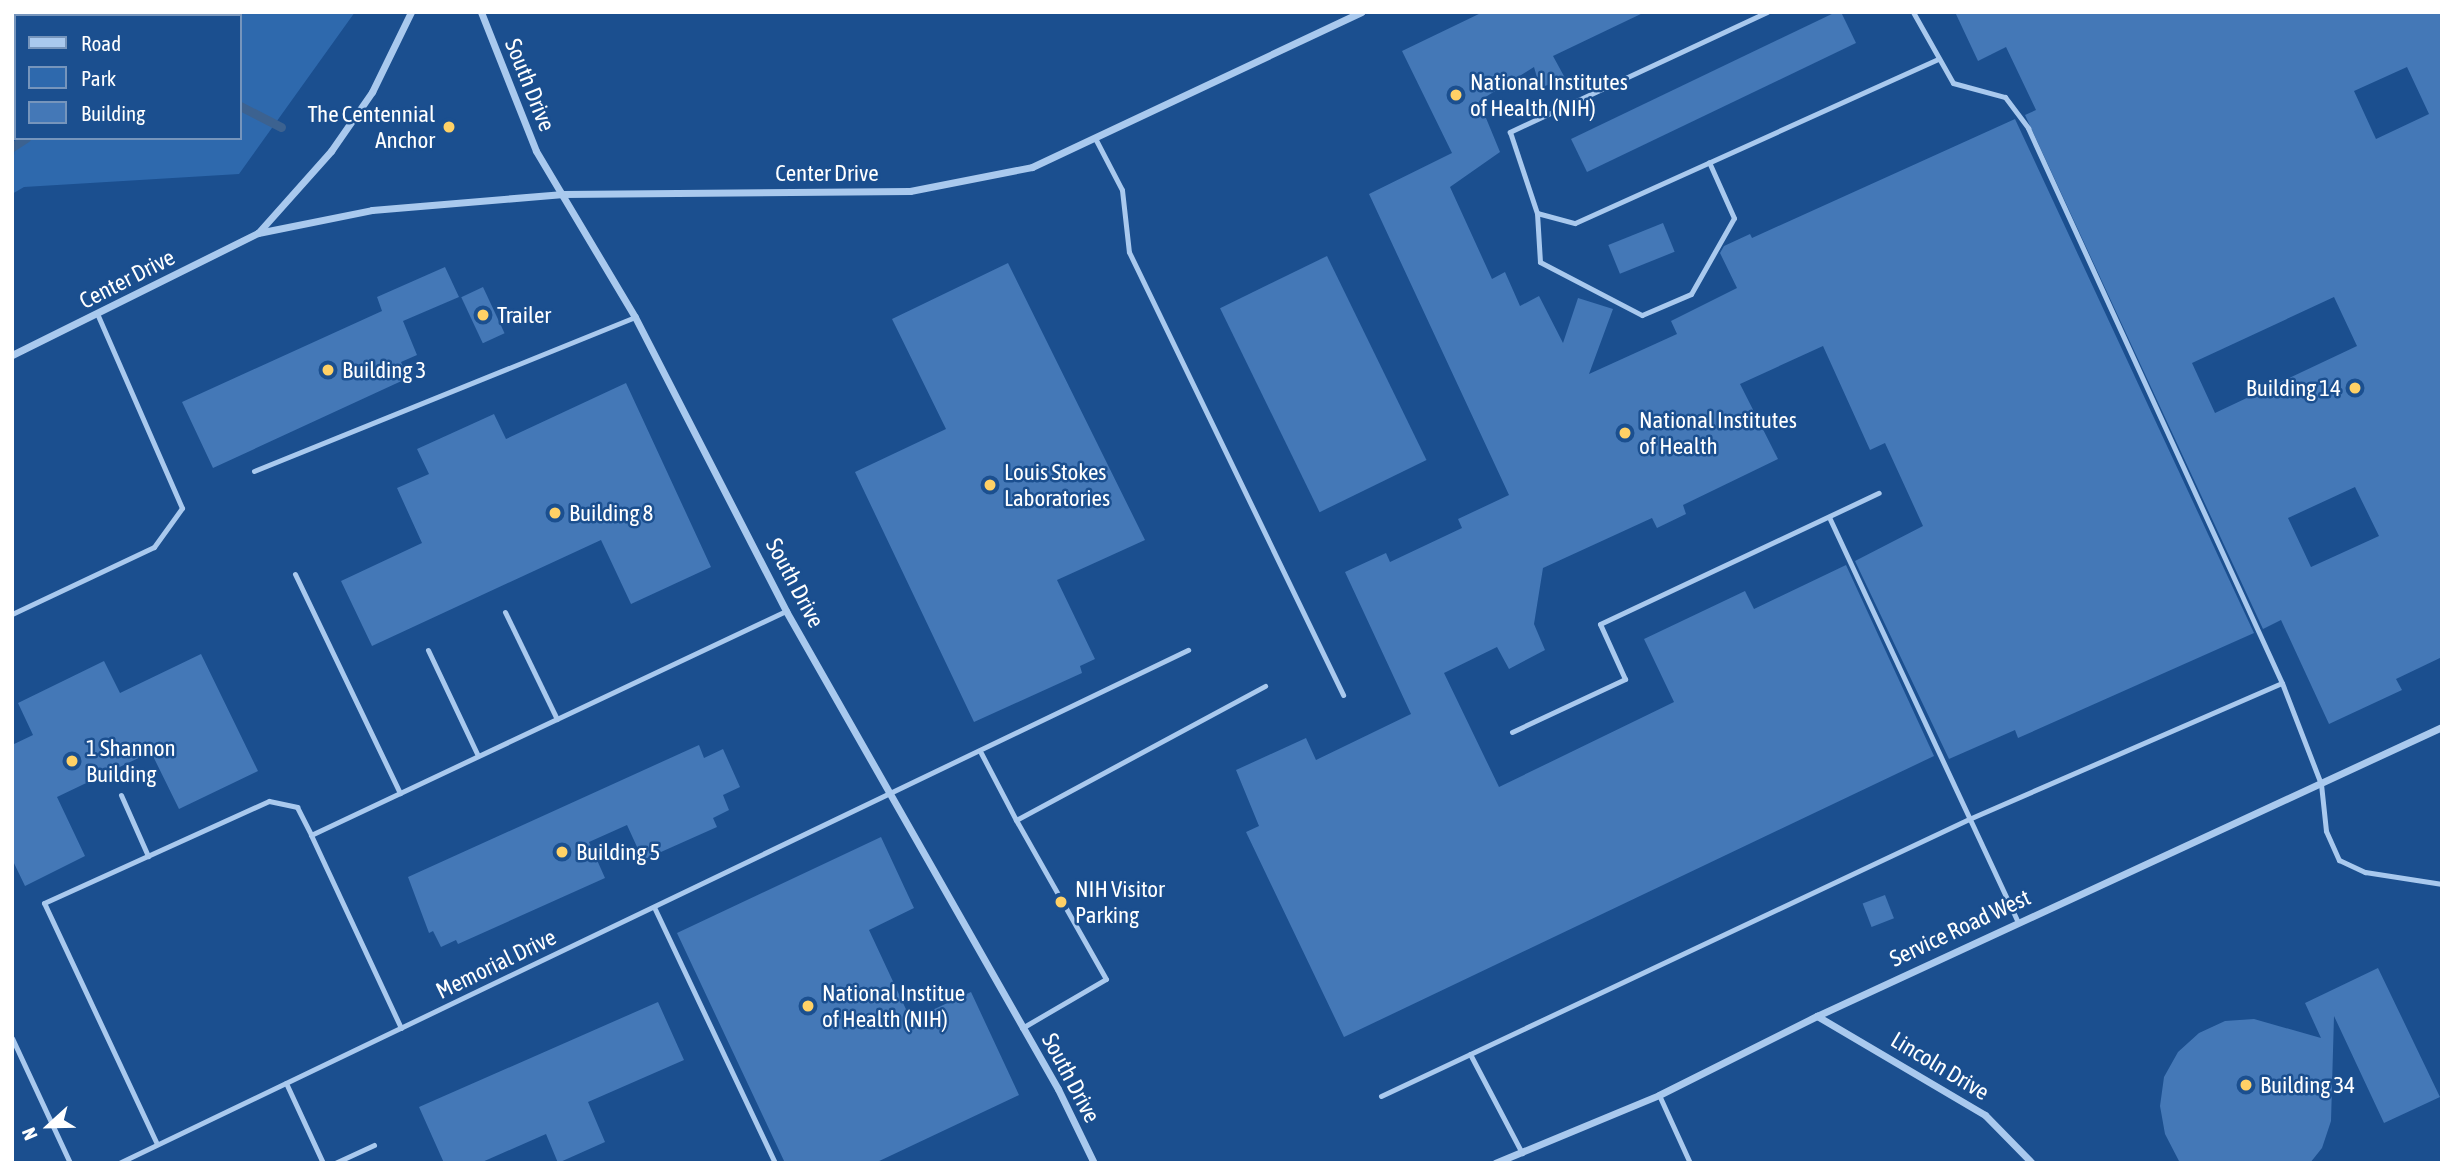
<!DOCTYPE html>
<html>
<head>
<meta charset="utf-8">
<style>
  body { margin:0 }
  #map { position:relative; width:2454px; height:1175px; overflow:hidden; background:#1b4f8f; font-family:"Asap Condensed",sans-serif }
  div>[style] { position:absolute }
  .green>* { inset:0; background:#2e69ad }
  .stream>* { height:9px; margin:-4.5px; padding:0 4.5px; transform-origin:4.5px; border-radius:4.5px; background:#3c6290 }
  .building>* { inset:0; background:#4478b7; transform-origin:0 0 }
  .service>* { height:5px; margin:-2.5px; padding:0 2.5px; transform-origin:2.5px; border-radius:2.5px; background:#a9c9ee }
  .minor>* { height:7px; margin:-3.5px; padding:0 3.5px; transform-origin:3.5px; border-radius:3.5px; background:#a9c9ee }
  .dots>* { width:19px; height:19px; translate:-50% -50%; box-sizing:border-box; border:4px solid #1b4f8f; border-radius:50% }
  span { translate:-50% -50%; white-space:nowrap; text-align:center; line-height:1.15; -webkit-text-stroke:5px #1b4f8f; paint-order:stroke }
  .poi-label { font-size:23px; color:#fff }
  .left { translate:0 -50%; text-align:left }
  .right { translate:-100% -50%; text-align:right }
  .street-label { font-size:23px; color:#fff }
  .frame { position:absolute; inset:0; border:14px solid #fff; pointer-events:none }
  .legend { position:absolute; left:14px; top:14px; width:228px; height:126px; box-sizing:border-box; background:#1b4f8f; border:2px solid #7695bc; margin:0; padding:9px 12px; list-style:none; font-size:21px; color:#fff }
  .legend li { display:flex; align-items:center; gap:14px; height:35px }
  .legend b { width:35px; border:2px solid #7695bc }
  .north { position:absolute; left:14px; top:1091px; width:70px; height:70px; -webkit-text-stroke:5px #1b4f8f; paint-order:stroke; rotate:248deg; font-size:19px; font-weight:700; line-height:28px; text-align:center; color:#fff }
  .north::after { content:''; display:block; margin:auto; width:24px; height:32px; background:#fff; clip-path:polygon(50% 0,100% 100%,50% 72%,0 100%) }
</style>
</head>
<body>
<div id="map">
  <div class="green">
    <div style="clip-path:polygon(201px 12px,355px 12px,239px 174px,24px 187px,12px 194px,16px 118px,16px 138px,240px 138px,240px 16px)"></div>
  </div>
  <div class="stream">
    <div style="left:240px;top:106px;width:46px;rotate:27.1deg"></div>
    <div style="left:12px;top:147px;width:17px;rotate:-33deg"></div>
  </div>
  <div class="building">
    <div style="clip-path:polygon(1483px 12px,1645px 12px,1553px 56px,1565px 78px,1540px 88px,1534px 67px,1479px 101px,1500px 152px,1450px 187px,1492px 279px,1505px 272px,1520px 306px,1539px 296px,1563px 343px,1578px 298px,1613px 309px,1589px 374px,1677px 334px,1671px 321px,1737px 288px,1720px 253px,1724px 246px,1750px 234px,1752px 238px,2015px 119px,2254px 633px,2018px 738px,2015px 730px,1949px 759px,1855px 561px,1923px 526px,1885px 443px,1870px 450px,1823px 346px,1740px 384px,1778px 459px,1683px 505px,1686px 514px,1657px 528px,1652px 518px,1543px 568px,1534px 624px,1545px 650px,1509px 669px,1497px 647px,1444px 673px,1499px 787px,1674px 702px,1644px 639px,1745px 591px,1754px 609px,1846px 565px,1934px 756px,1344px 1037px,1246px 832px,1259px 826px,1236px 770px,1306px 738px,1316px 760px,1411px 714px,1345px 572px,1386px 553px,1390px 562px,1462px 528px,1458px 519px,1509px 495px,1369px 194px,1452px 153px,1402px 51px)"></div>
    <div style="clip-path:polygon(1836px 12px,1841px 12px,1856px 43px,1587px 172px,1571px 139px)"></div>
    <div style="clip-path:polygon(evenodd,1955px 12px,2442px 12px,2442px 657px,2396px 679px,2402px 690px,2329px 724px,2281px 620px,2263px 629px,2025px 115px,2036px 110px,2006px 47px,1978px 61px,1955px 12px,2407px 67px,2429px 114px,2376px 139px,2354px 91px,2407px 67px,1955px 12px,2334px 297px,2357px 346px,2215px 413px,2192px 363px,2334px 297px,1955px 12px,2355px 487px,2379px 536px,2311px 567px,2288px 518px,2355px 487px)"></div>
    <div style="left:1663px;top:223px;width:31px;height:59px;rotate:68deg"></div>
    <div style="left:1327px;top:256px;width:227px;height:119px;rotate:64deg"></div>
    <div style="clip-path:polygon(1008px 263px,1145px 540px,1057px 580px,1095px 659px,1080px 666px,1082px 673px,974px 722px,855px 472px,946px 429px,892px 319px)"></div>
    <div style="clip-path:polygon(445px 267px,459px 297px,403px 321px,417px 355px,401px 362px,408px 378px,213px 468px,182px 402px,382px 311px,377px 297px)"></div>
    <div style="left:483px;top:287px;width:51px;height:24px;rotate:65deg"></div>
    <div style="clip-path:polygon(626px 383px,711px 567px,631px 604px,601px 540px,372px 646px,341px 581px,422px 543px,397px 488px,429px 474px,417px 449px,494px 414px,506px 439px)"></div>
    <div style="clip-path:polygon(201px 654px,258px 771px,179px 809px,151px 752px,57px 797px,85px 856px,25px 886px,12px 859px,12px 745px,33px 735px,18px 703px,104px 661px,120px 693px)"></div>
    <div style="clip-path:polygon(699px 745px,704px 758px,723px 749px,740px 787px,723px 795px,729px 810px,713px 818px,717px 827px,643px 860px,627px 825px,589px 842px,605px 878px,458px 944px,456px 940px,441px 947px,433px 931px,429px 933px,408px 877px)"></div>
    <div style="clip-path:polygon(881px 837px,914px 908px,869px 930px,911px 1020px,971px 992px,1019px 1095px,875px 1163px,785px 1163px,677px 933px)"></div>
    <div style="left:1885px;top:895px;width:25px;height:24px;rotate:69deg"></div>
    <div style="clip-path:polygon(2378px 968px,2440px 1097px,2384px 1123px,2334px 1016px,2331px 1121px,2322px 1148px,2310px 1163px,2180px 1163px,2165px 1134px,2160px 1106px,2164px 1077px,2178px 1052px,2199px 1033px,2225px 1021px,2254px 1019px,2321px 1038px,2305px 1003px)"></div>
    <div style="clip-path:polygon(658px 1002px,684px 1060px,588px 1102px,605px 1142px,558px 1163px,546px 1134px,480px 1163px,444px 1163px,419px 1107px)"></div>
  </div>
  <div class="service">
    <div style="left:1767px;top:12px;width:284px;rotate:155deg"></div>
    <div style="left:1510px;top:132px;width:85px;rotate:71.6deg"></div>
    <div style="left:1537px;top:213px;width:39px;rotate:15deg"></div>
    <div style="left:1575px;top:223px;width:399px;rotate:-24.3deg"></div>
    <div style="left:1913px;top:12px;width:81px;rotate:60.6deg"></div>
    <div style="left:1953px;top:83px;width:54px;rotate:15.1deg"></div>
    <div style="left:2005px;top:97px;width:39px;rotate:53deg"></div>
    <div style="left:2028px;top:128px;width:610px;rotate:65.41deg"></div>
    <div style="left:2282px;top:683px;width:108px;rotate:68.9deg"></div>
    <div style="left:2321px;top:784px;width:47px;rotate:83.9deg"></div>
    <div style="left:2326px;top:831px;width:32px;rotate:66deg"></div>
    <div style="left:2339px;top:860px;width:29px;rotate:25deg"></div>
    <div style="left:2365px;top:872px;width:78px;rotate:8.9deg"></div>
    <div style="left:77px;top:16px;width:8px;rotate:-30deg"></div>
    <div style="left:12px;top:47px;width:4px;rotate:-27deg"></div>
    <div style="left:1096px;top:140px;width:56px;rotate:62.5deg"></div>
    <div style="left:1122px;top:190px;width:62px;rotate:83.6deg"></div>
    <div style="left:1129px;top:252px;width:492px;rotate:64.2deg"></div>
    <div style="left:1537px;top:213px;width:49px;rotate:86.5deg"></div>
    <div style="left:1540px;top:262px;width:115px;rotate:27.5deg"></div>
    <div style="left:1642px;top:315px;width:53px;rotate:-23.2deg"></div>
    <div style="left:1691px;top:294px;width:87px;rotate:-60.5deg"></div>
    <div style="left:1734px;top:218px;width:61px;rotate:-114.1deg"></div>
    <div style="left:254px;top:471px;width:411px;rotate:-22deg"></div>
    <div style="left:1829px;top:517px;width:448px;rotate:65deg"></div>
    <div style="left:295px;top:574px;width:243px;rotate:64.4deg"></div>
    <div style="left:505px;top:612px;width:119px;rotate:64.1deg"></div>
    <div style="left:12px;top:614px;width:157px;rotate:-25.3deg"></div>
    <div style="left:154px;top:547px;width:48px;rotate:-54.3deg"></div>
    <div style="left:182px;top:508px;width:210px;rotate:-113.6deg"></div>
    <div style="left:428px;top:650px;width:117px;rotate:64.7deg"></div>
    <div style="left:1512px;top:732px;width:125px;rotate:-25.1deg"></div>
    <div style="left:1625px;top:679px;width:60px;rotate:-114.4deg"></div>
    <div style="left:1600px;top:624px;width:308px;rotate:-25.2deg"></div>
    <div style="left:981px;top:753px;width:76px;rotate:62.4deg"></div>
    <div style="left:121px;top:795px;width:67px;rotate:66.1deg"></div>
    <div style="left:654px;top:907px;width:283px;rotate:64.7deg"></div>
    <div style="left:401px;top:1028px;width:213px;rotate:-115deg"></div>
    <div style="left:311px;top:835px;width:525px;rotate:-25.25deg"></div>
    <div style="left:1022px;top:1028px;width:97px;rotate:-30.3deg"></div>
    <div style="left:1106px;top:979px;width:183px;rotate:-119.5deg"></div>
    <div style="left:1016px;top:820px;width:283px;rotate:-28.3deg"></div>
    <div style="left:12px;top:1038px;width:138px;rotate:65.1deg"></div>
    <div style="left:1470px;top:1054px;width:112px;rotate:62.3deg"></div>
    <div style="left:286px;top:1083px;width:88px;rotate:65.2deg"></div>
    <div style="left:1659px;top:1095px;width:75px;rotate:65.5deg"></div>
    <div style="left:1381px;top:1096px;width:650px;rotate:-25.22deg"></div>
    <div style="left:1969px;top:819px;width:341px;rotate:-23.5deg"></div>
    <div style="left:157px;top:1144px;width:266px;rotate:-115.1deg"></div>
    <div style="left:44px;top:903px;width:247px;rotate:-24.4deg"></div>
    <div style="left:269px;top:801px;width:29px;rotate:12deg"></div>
    <div style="left:297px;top:807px;width:31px;rotate:63deg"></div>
    <div style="left:119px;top:1163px;width:1186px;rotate:-25.64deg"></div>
    <div style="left:335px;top:1163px;width:43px;rotate:-24.8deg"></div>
  </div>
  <div class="minor">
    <div style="left:481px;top:12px;width:149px;rotate:68.4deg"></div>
    <div style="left:536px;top:151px;width:193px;rotate:59.2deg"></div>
    <div style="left:635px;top:317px;width:331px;rotate:62.8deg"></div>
    <div style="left:786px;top:611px;width:550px;rotate:60.36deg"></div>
    <div style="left:1058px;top:1089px;width:82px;rotate:64.1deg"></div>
    <div style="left:258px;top:233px;width:110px;rotate:-48.3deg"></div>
    <div style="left:331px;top:151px;width:72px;rotate:-55.2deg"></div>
    <div style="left:372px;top:92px;width:89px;rotate:-64deg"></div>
    <div style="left:12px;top:355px;width:275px;rotate:-26.4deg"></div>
    <div style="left:258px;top:233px;width:116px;rotate:-11.4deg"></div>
    <div style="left:372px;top:210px;width:192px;rotate:-4.8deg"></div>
    <div style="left:563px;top:194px;width:347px;rotate:-0.5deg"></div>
    <div style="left:910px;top:191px;width:124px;rotate:-11.1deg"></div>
    <div style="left:1032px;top:167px;width:364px;rotate:-25.2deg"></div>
    <div style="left:1817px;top:1016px;width:195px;rotate:30.5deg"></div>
    <div style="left:1985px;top:1115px;width:67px;rotate:45.6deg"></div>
    <div style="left:1495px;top:1163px;width:178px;rotate:-22.5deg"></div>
    <div style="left:1659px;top:1095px;width:177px;rotate:-26.6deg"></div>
    <div style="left:1817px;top:1016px;width:689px;rotate:-24.82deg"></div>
  </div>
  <div class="dots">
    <div style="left:1456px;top:95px;background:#ffd166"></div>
    <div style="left:449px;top:127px;background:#ffd166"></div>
    <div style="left:483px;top:315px;background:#ffd166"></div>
    <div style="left:328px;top:370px;background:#ffd166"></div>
    <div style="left:2355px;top:388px;background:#ffd166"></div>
    <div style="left:1625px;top:433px;background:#ffd166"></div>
    <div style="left:990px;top:485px;background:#ffd166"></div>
    <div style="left:555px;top:513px;background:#ffd166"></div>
    <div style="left:72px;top:761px;background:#ffd166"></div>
    <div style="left:562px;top:852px;background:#ffd166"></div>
    <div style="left:1061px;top:902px;background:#ffd166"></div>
    <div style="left:808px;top:1006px;background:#ffd166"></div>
    <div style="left:2246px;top:1085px;background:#ffd166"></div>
  </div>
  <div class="poi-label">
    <span class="left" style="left:1470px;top:95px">National Institutes<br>of Health (NIH)</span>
    <span class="right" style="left:435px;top:127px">The Centennial<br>Anchor</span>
    <span class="left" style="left:497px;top:315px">Trailer</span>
    <span class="left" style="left:342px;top:370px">Building 3</span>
    <span class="right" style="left:2341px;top:388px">Building 14</span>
    <span class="left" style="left:1639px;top:433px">National Institutes<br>of Health</span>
    <span class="left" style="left:1004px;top:485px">Louis Stokes<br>Laboratories</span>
    <span class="left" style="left:569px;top:513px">Building 8</span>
    <span class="left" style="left:86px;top:761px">1 Shannon<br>Building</span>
    <span class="left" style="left:576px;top:852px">Building 5</span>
    <span class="left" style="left:1075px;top:902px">NIH Visitor<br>Parking</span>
    <span class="left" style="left:822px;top:1006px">National Institue<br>of Health (NIH)</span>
    <span class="left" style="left:2260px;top:1085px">Building 34</span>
  </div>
  <div class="street-label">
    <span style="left:530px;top:85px;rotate:68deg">South Drive</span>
    <span style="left:827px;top:173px">Center Drive</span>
    <span style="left:127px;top:279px;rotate:-27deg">Center Drive</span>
    <span style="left:795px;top:583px;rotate:62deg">South Drive</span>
    <span style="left:1960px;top:928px;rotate:-25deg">Service Road West</span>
    <span style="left:496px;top:964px;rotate:-26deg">Memorial Drive</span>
    <span style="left:1940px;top:1066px;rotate:31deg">Lincoln Drive</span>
    <span style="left:1071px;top:1078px;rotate:62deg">South Drive</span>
  </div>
  <div class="frame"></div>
  <ul class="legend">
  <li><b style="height:9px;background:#a9c9ee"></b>Road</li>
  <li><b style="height:19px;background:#2e69ad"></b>Park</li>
  <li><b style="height:19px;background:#4478b7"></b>Building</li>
  </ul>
  <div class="north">N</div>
</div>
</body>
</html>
